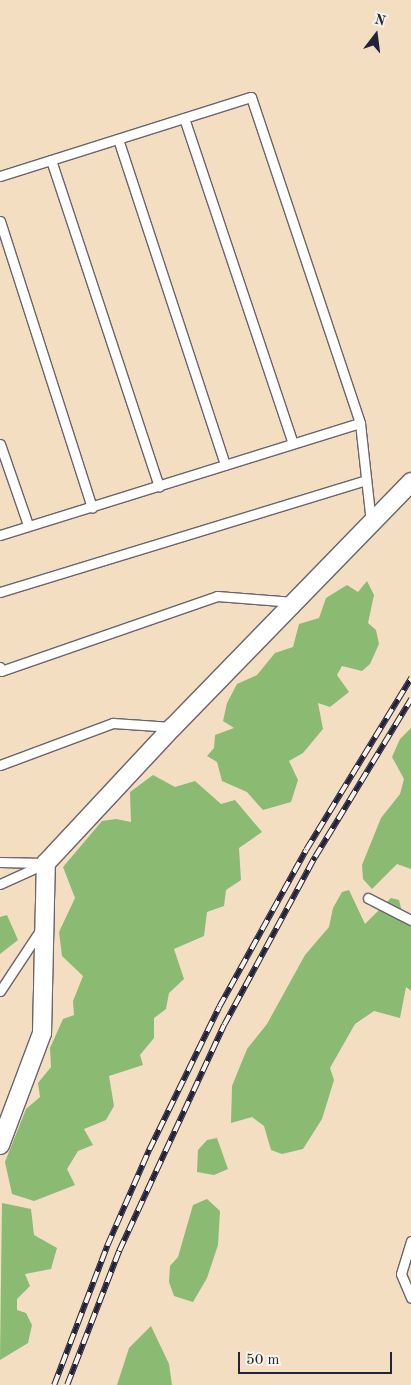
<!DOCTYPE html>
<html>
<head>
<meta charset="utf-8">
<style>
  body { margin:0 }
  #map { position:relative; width:411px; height:1385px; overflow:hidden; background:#f3dec2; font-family:"Old Standard TT",serif }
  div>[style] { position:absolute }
  .forest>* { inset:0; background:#8bba73 }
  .roads { filter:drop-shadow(1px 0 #6b646a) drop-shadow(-1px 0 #6b646a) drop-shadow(0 1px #6b646a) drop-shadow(0 -1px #6b646a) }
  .lane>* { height:9px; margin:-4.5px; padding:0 4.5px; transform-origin:4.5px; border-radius:4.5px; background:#fff }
  .street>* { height:18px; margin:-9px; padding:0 9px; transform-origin:9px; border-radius:9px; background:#fff }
  .rail>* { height:5.5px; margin-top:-2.75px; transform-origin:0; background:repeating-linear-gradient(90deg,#f7f3e8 0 11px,#22223b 0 22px); box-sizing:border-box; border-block:1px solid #22223b }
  span { translate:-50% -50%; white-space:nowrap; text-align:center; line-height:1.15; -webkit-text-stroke:5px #f7f3e8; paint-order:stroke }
  .north { position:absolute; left:351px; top:10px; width:50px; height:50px; -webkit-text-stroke:4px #f7f3e8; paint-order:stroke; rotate:15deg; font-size:14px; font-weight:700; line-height:20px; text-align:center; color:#22223b }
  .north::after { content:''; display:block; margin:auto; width:18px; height:22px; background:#22223b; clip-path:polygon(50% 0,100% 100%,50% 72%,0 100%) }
  .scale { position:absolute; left:238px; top:1352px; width:154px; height:22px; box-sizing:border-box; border:2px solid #22223b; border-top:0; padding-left:6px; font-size:15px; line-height:18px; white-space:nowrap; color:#22223b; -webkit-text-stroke:4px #f7f3e8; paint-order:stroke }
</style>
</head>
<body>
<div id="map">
  <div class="forest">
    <div style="clip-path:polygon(367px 581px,374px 595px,368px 623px,376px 630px,379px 644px,370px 664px,362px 671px,342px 666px,337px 675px,349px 692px,330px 707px,318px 703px,323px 729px,303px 753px,289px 761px,298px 780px,291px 802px,263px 810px,247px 792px,222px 781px,217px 762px,207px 756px,214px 748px,215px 735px,234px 728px,223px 721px,227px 703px,237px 684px,257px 675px,275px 653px,293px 647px,299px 624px,319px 618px,326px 598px,347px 585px,358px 592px)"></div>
    <div style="clip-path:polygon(411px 728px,411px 869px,397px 864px,372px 889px,363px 879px,362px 865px,381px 818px,400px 794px,404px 779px,392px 757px,400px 739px)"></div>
    <div style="clip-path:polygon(153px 775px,175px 787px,195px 781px,221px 804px,235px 800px,262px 832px,239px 848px,241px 880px,226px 890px,224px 906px,207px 912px,204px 936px,174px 949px,184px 979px,169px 993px,166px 1009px,154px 1018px,154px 1038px,140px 1055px,143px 1065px,109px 1076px,114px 1106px,106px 1120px,84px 1129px,93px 1145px,78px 1151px,67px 1169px,75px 1185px,34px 1201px,12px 1194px,5px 1162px,26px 1109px,40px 1097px,38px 1083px,51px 1067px,50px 1048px,63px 1019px,74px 1015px,73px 1001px,83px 976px,62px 956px,59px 932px,75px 898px,63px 867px,102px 821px,116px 819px,131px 822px,130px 792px)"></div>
    <div style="clip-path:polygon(349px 890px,365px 924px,391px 898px,399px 900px,403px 916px,411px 921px,411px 991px,406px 987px,400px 1018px,374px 1011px,355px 1024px,330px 1068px,334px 1080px,322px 1119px,303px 1149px,282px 1154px,271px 1150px,264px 1126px,252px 1117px,231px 1123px,232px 1086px,247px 1049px,267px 1024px,305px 955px,329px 927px,333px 908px,342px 892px)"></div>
    <div style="clip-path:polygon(7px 915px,18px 940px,0 954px,0 917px)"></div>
    <div style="clip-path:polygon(217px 1138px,228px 1169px,214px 1175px,197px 1172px,198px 1150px,207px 1140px)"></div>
    <div style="clip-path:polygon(207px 1199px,220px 1211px,218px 1245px,207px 1278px,193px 1302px,174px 1296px,169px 1282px,170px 1266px,178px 1257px,193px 1205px)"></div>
    <div style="clip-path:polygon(2px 1203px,31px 1209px,34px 1235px,57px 1248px,51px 1269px,25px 1274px,30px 1286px,17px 1299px,17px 1310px,26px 1313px,32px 1325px,28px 1343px,0 1360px)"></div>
    <div style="clip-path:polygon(151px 1326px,169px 1364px,172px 1385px,117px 1385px,129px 1348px)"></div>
  </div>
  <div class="roads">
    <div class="lane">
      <div style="left:184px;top:118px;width:343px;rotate:71.5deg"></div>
      <div style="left:118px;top:139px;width:343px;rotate:71.8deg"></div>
      <div style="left:51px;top:160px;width:344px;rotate:71.7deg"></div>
      <div style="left:0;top:176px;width:263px;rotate:-17.5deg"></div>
      <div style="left:251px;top:97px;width:344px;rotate:71.5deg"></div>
      <div style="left:360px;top:423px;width:100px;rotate:83.7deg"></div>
      <div style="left:0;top:221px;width:301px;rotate:72.2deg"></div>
      <div style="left:0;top:444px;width:86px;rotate:70.9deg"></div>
      <div style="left:0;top:535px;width:377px;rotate:-17.3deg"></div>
      <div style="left:0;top:592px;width:383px;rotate:-17deg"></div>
      <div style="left:0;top:667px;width:4px;rotate:76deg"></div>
      <div style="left:1px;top:671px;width:229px;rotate:-19.1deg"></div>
      <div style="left:217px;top:596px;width:77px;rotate:4.5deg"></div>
      <div style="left:0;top:765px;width:121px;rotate:-20.4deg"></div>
      <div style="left:113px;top:723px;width:59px;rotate:3.9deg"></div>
      <div style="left:0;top:862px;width:44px;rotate:1.3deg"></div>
      <div style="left:0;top:884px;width:51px;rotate:-24.5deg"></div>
      <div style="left:368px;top:898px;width:48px;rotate:27.1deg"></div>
      <div style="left:0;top:991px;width:74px;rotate:-56.5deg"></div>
      <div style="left:411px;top:1241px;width:34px;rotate:107deg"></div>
      <div style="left:401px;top:1274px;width:26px;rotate:67deg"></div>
    </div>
    <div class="street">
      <div style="left:0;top:1145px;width:120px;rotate:-69.4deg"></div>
      <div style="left:42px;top:1033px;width:170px;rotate:-88.7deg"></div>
      <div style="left:46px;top:863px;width:186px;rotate:-47deg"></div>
      <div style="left:173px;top:727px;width:342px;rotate:-45.8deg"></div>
    </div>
  </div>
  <div class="rail">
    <div style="left:54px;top:1385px;width:149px;rotate:-69.1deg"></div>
    <div style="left:107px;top:1246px;width:105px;rotate:-66.4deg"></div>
    <div style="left:149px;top:1150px;width:159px;rotate:-63.9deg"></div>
    <div style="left:219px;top:1007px;width:179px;rotate:-61deg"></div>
    <div style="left:306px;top:850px;width:202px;rotate:-58.6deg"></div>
    <div style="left:67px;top:1385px;width:144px;rotate:-68.8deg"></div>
    <div style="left:119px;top:1251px;width:249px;rotate:-65.1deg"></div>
    <div style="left:224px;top:1025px;width:191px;rotate:-61.6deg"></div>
    <div style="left:315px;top:857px;width:185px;rotate:-58.7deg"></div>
  </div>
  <div class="north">N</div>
  <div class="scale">50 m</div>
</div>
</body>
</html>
